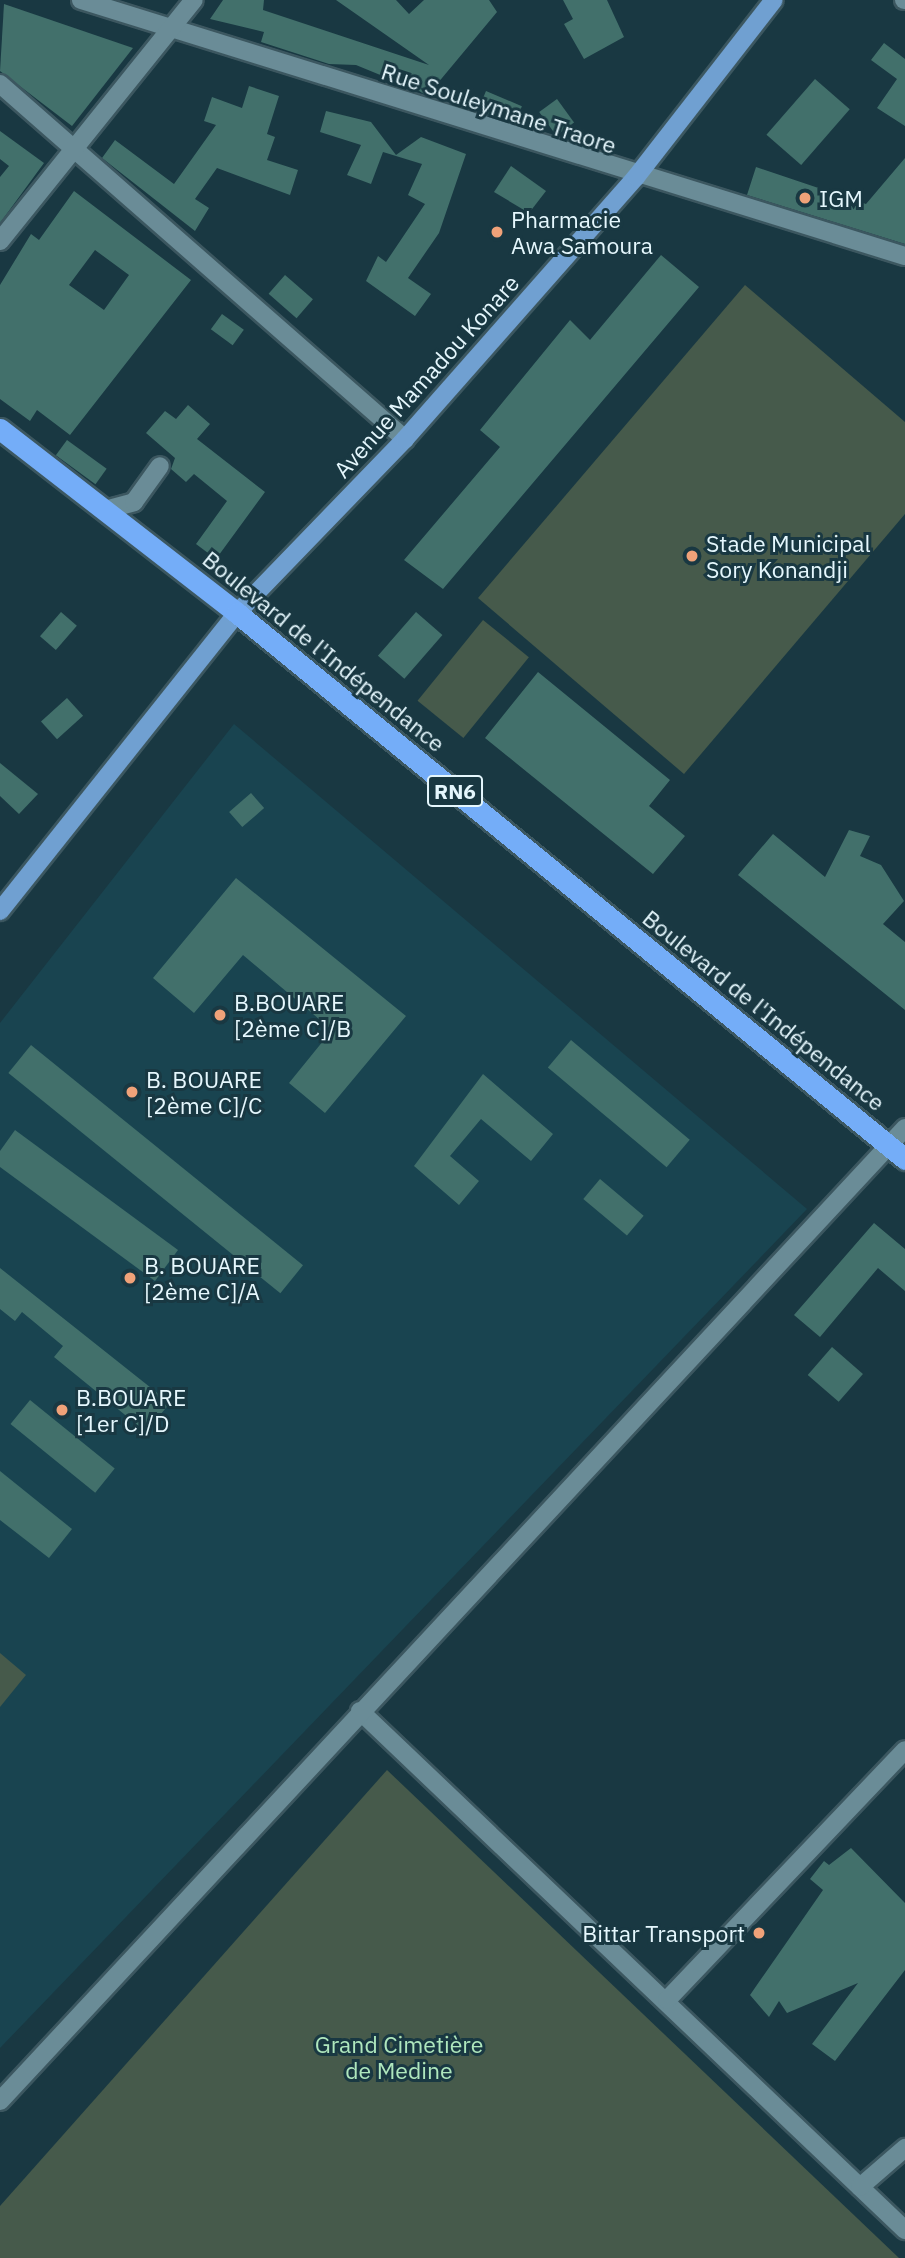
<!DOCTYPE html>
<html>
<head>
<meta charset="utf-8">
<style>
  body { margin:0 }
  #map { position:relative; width:905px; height:2258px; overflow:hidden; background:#193842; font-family:"IBM Plex Sans",sans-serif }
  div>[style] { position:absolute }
  .built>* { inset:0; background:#194450 }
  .green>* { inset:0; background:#465a4b; transform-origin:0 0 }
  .building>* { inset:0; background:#42706b; transform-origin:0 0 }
  .roads { filter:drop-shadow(2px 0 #3c5760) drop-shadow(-2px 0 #3c5760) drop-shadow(0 2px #3c5760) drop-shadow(0 -2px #3c5760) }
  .minor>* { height:18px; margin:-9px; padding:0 9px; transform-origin:9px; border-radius:9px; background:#6a8c97 }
  .major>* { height:18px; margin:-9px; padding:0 9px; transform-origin:9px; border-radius:9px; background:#70a0d1 }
  .highway>* { height:21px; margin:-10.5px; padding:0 10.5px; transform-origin:10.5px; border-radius:10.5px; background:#74adf8 }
  .dots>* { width:19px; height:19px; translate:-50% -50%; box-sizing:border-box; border:4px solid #193842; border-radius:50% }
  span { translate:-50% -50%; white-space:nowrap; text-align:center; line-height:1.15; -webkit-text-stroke:6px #193842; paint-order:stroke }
  .shield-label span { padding:2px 5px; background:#193842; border:2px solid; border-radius:5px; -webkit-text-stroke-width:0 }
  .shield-label { font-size:21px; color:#e5f7fd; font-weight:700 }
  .street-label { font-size:23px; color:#e5f7fd }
  .poi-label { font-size:23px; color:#e5f7fd }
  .left { translate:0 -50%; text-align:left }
  .right { translate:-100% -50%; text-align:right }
  .park-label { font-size:23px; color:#afe7bd }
</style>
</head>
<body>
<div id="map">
  <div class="built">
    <div style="clip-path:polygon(234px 724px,807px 1209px,0 2048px,0 1023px)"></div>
  </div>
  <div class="green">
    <div style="clip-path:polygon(745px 285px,905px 422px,905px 514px,684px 774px,478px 598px)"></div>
    <div style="left:483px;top:620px;width:59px;height:104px;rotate:39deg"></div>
    <div style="clip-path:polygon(0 1653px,26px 1675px,0 1707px)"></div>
    <div style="clip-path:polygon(387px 1770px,899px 2258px,0 2258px,0 2206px)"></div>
  </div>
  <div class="building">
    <div style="clip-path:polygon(223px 0,264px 0,263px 10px,429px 65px,336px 0,396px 0,409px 14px,424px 0,489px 0,497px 12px,427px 96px,393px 74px,390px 79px,356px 65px,329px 64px,261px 42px,264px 32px,210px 19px)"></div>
    <div style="clip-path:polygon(563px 0,607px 0,624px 37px,584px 59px,564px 24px,573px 19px)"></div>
    <div style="clip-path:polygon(4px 4px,133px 48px,72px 126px,0 71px)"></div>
    <div style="clip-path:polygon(884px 43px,905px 59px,905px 126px,877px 108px,897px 79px,871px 60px)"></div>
    <div style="left:815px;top:79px;width:46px;height:74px;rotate:41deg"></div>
    <div style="clip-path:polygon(249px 86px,279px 96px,267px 134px,275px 137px,267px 160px,298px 170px,290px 195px,217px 168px,195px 199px,209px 208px,195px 231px,102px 158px,115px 140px,174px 184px,216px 125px,204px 121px,212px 97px,242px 108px)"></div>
    <div style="left:486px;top:91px;width:39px;height:20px;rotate:23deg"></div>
    <div style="left:557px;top:99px;width:29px;height:22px;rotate:54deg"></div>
    <div style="clip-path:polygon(326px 111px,371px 122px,396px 155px,421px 137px,466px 154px,439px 233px,408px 278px,431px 294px,415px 316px,366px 281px,378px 256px,386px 262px,425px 204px,408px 195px,422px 164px,383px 152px,371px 184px,347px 175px,361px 145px,320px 132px)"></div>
    <div style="clip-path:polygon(0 131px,44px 163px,0 223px,0 177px,9px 166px,0 159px)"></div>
    <div style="clip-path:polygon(905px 158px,905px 244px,747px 195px,756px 167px,866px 204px)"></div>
    <div style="clip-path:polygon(511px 166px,546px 191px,529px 213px,494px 192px)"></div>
    <div style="clip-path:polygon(evenodd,74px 191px,191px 280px,70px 435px,37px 410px,30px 421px,0 399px,0 285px,31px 234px,39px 240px,74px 191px,95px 250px,129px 275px,104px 310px,69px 285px,95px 250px)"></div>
    <div style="clip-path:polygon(661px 255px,699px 287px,443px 589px,404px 560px,500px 447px,480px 430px,570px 320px,590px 340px)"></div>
    <div style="left:285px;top:275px;width:37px;height:25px;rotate:41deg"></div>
    <div style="left:222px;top:314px;width:27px;height:19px;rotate:36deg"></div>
    <div style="clip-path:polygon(188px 405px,210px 424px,197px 439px,265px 492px,216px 559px,196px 544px,227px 501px,194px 474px,186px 482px,171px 469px,175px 458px,146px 433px,165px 411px,176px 419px)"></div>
    <div style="left:67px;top:440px;width:49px;height:19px;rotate:36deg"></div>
    <div style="left:61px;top:612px;width:21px;height:32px;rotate:41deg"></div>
    <div style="left:416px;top:612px;width:35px;height:58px;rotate:41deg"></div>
    <div style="clip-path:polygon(538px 672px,670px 780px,649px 806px,685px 836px,653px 874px,485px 738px)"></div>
    <div style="left:67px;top:698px;width:24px;height:35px;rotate:48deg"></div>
    <div style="clip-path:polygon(0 763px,38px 794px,19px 814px,0 796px)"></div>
    <div style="left:251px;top:793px;width:20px;height:29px;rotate:49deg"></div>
    <div style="clip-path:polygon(849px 830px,870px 836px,860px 856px,881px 865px,904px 901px,883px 924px,905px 942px,905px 1010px,738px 875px,773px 834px,825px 877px)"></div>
    <div style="clip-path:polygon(236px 878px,406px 1016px,325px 1113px,289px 1083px,332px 1030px,243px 955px,194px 1013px,153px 978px)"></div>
    <div style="left:571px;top:1040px;width:155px;height:36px;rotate:40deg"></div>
    <div style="left:31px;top:1045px;width:350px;height:36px;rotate:39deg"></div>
    <div style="clip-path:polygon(483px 1074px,553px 1134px,531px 1161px,481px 1119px,450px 1156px,479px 1181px,459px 1205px,414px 1166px)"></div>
    <div style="clip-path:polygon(15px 1130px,178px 1250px,155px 1281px,0 1167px,0 1151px)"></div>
    <div style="left:600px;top:1179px;width:57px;height:26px;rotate:40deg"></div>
    <div style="clip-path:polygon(874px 1223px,905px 1249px,905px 1291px,878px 1268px,820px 1337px,794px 1315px)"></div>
    <div style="clip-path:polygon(0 1268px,170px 1403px,146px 1432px,54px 1357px,63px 1346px,22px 1312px,15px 1321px,0 1309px)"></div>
    <div style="left:832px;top:1347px;width:41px;height:37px;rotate:41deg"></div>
    <div style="left:30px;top:1400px;width:109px;height:31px;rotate:39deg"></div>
    <div style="clip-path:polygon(0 1471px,72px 1529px,49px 1558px,0 1520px)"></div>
    <div style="clip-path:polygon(851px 1848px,905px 1903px,905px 1970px,835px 2061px,812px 2044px,858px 1983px,787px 2013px,779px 2001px,769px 2017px,750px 1995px,823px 1890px,810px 1879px,824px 1861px,829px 1865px)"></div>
  </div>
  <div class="roads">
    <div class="minor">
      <div style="left:81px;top:0;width:863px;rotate:17.26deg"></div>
      <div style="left:904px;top:0;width:1px"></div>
      <div style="left:0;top:84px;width:539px;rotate:41.24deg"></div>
      <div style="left:0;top:241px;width:309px;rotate:-51.2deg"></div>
      <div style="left:105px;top:510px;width:30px;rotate:-15deg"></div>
      <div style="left:134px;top:502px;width:44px;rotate:-54.2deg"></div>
      <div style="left:360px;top:1711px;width:753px;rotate:43.6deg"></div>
      <div style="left:667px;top:2000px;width:345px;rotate:-46.4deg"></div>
      <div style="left:0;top:2101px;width:1329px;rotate:-47.07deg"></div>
      <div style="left:860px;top:2187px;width:60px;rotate:-40.9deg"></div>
    </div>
    <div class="major">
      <div style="left:0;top:911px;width:381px;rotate:-51.5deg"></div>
      <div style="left:237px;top:613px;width:242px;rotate:-46deg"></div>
      <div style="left:405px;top:439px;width:349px;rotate:-48.6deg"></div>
      <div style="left:636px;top:177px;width:224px;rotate:-52.1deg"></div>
    </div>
    <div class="highway">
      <div style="left:0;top:429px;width:300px;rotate:37.8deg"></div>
      <div style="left:237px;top:613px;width:863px;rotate:39.26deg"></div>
    </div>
  </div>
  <div class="dots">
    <div style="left:805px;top:198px;background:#f0a279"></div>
    <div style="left:497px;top:232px;background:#f0a279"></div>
    <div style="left:692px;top:556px;background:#f0a279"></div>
    <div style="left:220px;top:1015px;background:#f0a279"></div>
    <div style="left:132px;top:1092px;background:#f0a279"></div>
    <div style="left:130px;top:1278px;background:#f0a279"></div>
    <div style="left:62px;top:1410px;background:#f0a279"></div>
    <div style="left:759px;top:1933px;background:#f0a279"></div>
  </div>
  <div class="shield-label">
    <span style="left:455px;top:791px">RN6</span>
  </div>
  <div class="street-label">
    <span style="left:499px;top:108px;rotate:18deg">Rue Souleymane Traore</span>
    <span style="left:426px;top:376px;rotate:-48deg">Avenue Mamadou Konare</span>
    <span style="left:324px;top:651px;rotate:39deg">Boulevard de l'Indépendance</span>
    <span style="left:764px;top:1010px;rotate:39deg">Boulevard de l'Indépendance</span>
  </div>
  <div class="poi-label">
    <span class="left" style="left:819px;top:198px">IGM</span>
    <span class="left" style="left:511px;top:232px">Pharmacie<br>Awa Samoura</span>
    <span class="left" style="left:706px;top:556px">Stade Municipal<br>Sory Konandji</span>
    <span class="left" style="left:234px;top:1015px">B.BOUARE<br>[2ème C]/B</span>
    <span class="left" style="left:146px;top:1092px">B. BOUARE<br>[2ème C]/C</span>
    <span class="left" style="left:144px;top:1278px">B. BOUARE<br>[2ème C]/A</span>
    <span class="left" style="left:76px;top:1410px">B.BOUARE<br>[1er C]/D</span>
    <span class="right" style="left:745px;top:1933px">Bittar Transport</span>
  </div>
  <div class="park-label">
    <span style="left:399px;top:2057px">Grand Cimetière<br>de Medine</span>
  </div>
</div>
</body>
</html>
